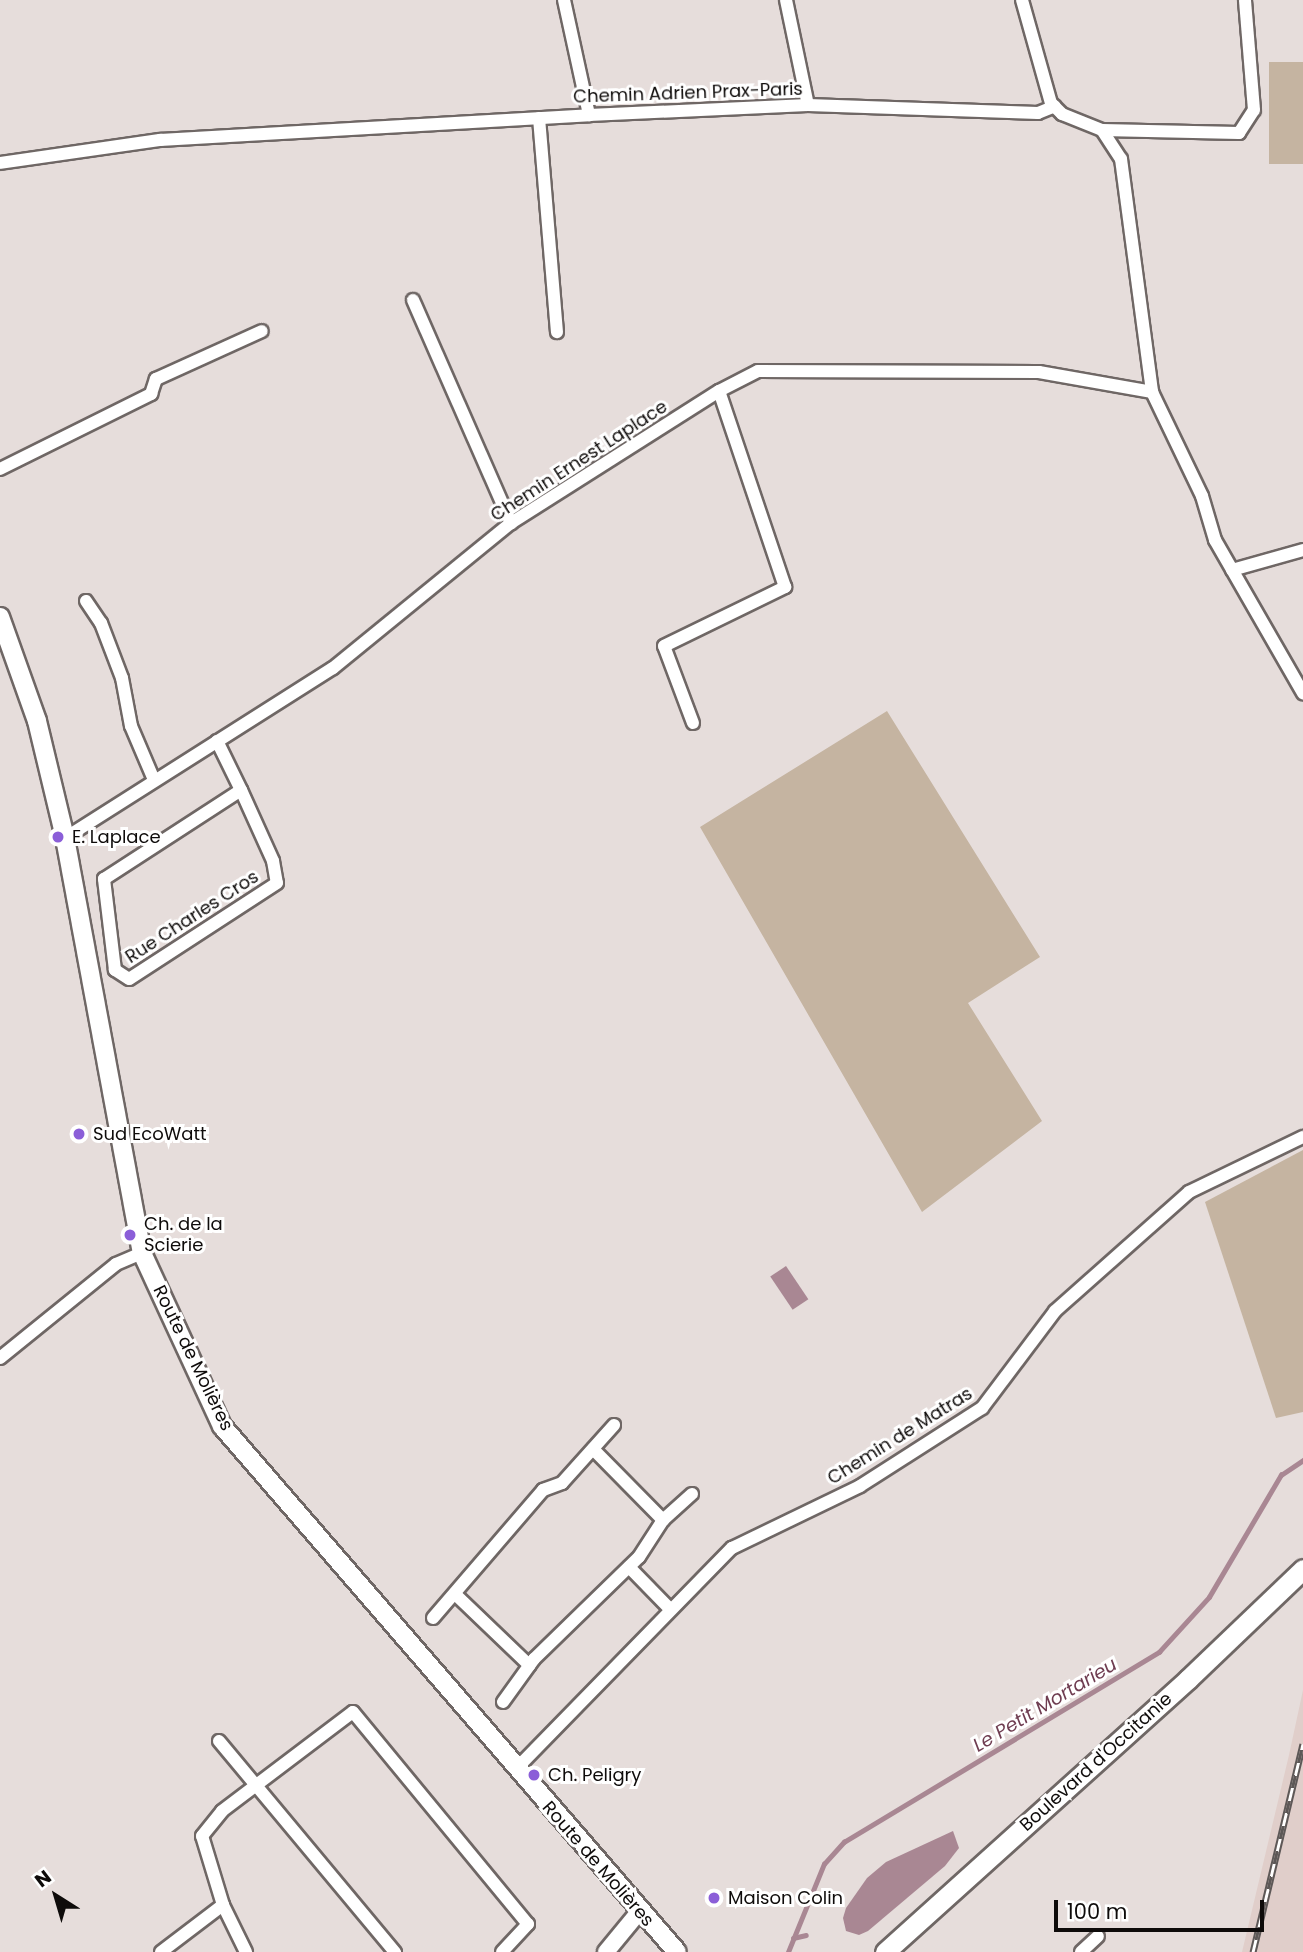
<!DOCTYPE html>
<html>
<head>
<meta charset="utf-8">
<style>
  body { margin:0 }
  #map { position:relative; width:1303px; height:1952px; overflow:hidden; background:#e6dddb; font-family:Poppins,sans-serif }
  div>[style] { position:absolute }
  .built>* { inset:0; background:#e0ceca }
  .green>* { inset:0; background:#c5b4a1; transform-origin:0 0 }
  .water>* { inset:0; background:#a98793; transform-origin:0 0 }
  .stream>* { height:4.5px; margin:-2.25px; padding:0 2.25px; transform-origin:2.25px; border-radius:2.25px; background:#a98793 }
  .roads { filter:drop-shadow(2px 0 #6f6765) drop-shadow(-2px 0 #6f6765) drop-shadow(0 2px #6f6765) drop-shadow(0 -2px #6f6765) }
  .minor>* { height:12px; margin:-6px; padding:0 6px; transform-origin:6px; border-radius:6px; background:#fff }
  .tertiary>* { height:16px; margin:-8px; padding:0 8px; transform-origin:8px; border-radius:8px; background:#fff }
  .secondary>* { height:18px; margin:-9px; padding:0 9px; transform-origin:9px; border-radius:9px; background:#fff }
  .primary>* { height:19px; margin:-9.5px; padding:0 9.5px; transform-origin:9.5px; border-radius:9.5px; background:#fff }
  .rail>* { height:7px; margin-top:-3.5px; transform-origin:0; background:repeating-linear-gradient(90deg,#fff 0 13px,#5d5857 0 26px); box-sizing:border-box; border-block:2px solid #5d5857 }
  .dots>* { width:19px; height:19px; translate:-50% -50%; box-sizing:border-box; border:4px solid #fff; border-radius:50% }
  span { translate:-50% -50%; white-space:nowrap; text-align:center; line-height:1.15; -webkit-text-stroke:6px #fff; paint-order:stroke }
  .street-label { font-size:18px; color:#0e0b0a }
  .poi-label { font-size:18px; color:#0e0b0a }
  .left { translate:0 -50%; text-align:left }
  .water-label { font-size:19px; color:#6f3d51; font-style:italic }
  .north { position:absolute; left:21px; top:1861px; width:70px; height:70px; -webkit-text-stroke:5px #fff; paint-order:stroke; rotate:323deg; font-size:19px; font-weight:700; line-height:28px; text-align:center; color:#0e0b0a }
  .north::after { content:''; display:block; margin:auto; width:24px; height:32px; background:#0e0b0a; clip-path:polygon(50% 0,100% 100%,50% 72%,0 100%) }
  .scale { position:absolute; left:1054px; top:1900px; width:210px; height:32px; box-sizing:border-box; border:4px solid #0e0b0a; border-top:0; padding-left:9px; font-size:21px; line-height:24px; white-space:nowrap; color:#0e0b0a; -webkit-text-stroke:5px #fff; paint-order:stroke }
</style>
</head>
<body>
<div id="map">
  <div class="built">
    <div style="clip-path:polygon(1303px 1690px,1303px 1952px,1242px 1952px,1289px 1755px)"></div>
  </div>
  <div class="green">
    <div style="left:1303px;top:62px;width:102px;height:34px;rotate:90deg"></div>
    <div style="clip-path:polygon(887px 711px,1040px 957px,968px 1003px,1042px 1121px,922px 1212px,700px 827px)"></div>
    <div style="clip-path:polygon(1303px 1150px,1303px 1412px,1276px 1418px,1205px 1202px)"></div>
  </div>
  <div class="water">
    <div style="left:786px;top:1266px;width:40px;height:19px;rotate:56deg"></div>
    <div style="clip-path:polygon(953px 1831px,959px 1848px,945px 1866px,868px 1931px,859px 1935px,846px 1931px,843px 1918px,846px 1908px,867px 1878px,886px 1862px)"></div>
  </div>
  <div class="stream">
    <div style="left:793px;top:1938px;width:13px;rotate:-13deg"></div>
    <div style="left:788px;top:1952px;width:95px;rotate:-67.8deg"></div>
    <div style="left:824px;top:1864px;width:30px;rotate:-48deg"></div>
    <div style="left:844px;top:1842px;width:368px;rotate:-31.1deg"></div>
    <div style="left:1159px;top:1652px;width:74px;rotate:-47.7deg"></div>
    <div style="left:1209px;top:1597px;width:142px;rotate:-59.5deg"></div>
    <div style="left:1281px;top:1475px;width:27px;rotate:-34deg"></div>
  </div>
  <div class="roads">
    <div class="minor">
      <div style="left:564px;top:0;width:118px;rotate:77.7deg"></div>
      <div style="left:786px;top:0;width:107px;rotate:78.2deg"></div>
      <div style="left:1022px;top:0;width:107px;rotate:74.3deg"></div>
      <div style="left:1051px;top:103px;width:16px;rotate:45deg"></div>
      <div style="left:1062px;top:114px;width:43px;rotate:21.8deg"></div>
      <div style="left:1102px;top:130px;width:35px;rotate:57deg"></div>
      <div style="left:1121px;top:159px;width:235px;rotate:82.4deg"></div>
      <div style="left:1152px;top:392px;width:115px;rotate:64.3deg"></div>
      <div style="left:1202px;top:496px;width:46px;rotate:73.5deg"></div>
      <div style="left:1215px;top:540px;width:177px;rotate:60.1deg"></div>
      <div style="left:539px;top:118px;width:215px;rotate:85.2deg"></div>
      <div style="left:1102px;top:130px;width:137px;rotate:1.3deg"></div>
      <div style="left:1239px;top:133px;width:27px;rotate:-57deg"></div>
      <div style="left:1254px;top:110px;width:110px;rotate:-94.7deg"></div>
      <div style="left:0;top:163px;width:162px;rotate:-8.2deg"></div>
      <div style="left:160px;top:140px;width:430px;rotate:-3.3deg"></div>
      <div style="left:589px;top:115px;width:219px;rotate:-2.6deg"></div>
      <div style="left:808px;top:105px;width:230px;rotate:2deg"></div>
      <div style="left:1038px;top:113px;width:18px;rotate:-22deg"></div>
      <div style="left:413px;top:300px;width:244px;rotate:66.3deg"></div>
      <div style="left:0;top:469px;width:169px;rotate:-26.4deg"></div>
      <div style="left:151px;top:394px;width:16px;rotate:-72deg"></div>
      <div style="left:156px;top:379px;width:116px;rotate:-24.4deg"></div>
      <div style="left:1232px;top:570px;width:74px;rotate:-15.7deg"></div>
      <div style="left:86px;top:601px;width:27px;rotate:56deg"></div>
      <div style="left:101px;top:623px;width:59px;rotate:69.1deg"></div>
      <div style="left:122px;top:678px;width:49px;rotate:79.4deg"></div>
      <div style="left:131px;top:726px;width:59px;rotate:66.9deg"></div>
      <div style="left:693px;top:723px;width:82px;rotate:-110.6deg"></div>
      <div style="left:664px;top:646px;width:135px;rotate:-26deg"></div>
      <div style="left:785px;top:587px;width:207px;rotate:-108.6deg"></div>
      <div style="left:217px;top:741px;width:55px;rotate:63.9deg"></div>
      <div style="left:241px;top:790px;width:78px;rotate:65.7deg"></div>
      <div style="left:273px;top:861px;width:22px;rotate:80deg"></div>
      <div style="left:277px;top:883px;width:176px;rotate:147deg"></div>
      <div style="left:129px;top:979px;width:17px;rotate:-147deg"></div>
      <div style="left:115px;top:970px;width:92px;rotate:-96.9deg"></div>
      <div style="left:104px;top:879px;width:163px;rotate:-33deg"></div>
      <div style="left:65px;top:838px;width:317px;rotate:-32.4deg"></div>
      <div style="left:333px;top:668px;width:230px;rotate:-39.2deg"></div>
      <div style="left:511px;top:523px;width:246px;rotate:-32.4deg"></div>
      <div style="left:719px;top:391px;width:44px;rotate:-27.1deg"></div>
      <div style="left:758px;top:371px;width:281px;rotate:0.2deg"></div>
      <div style="left:1039px;top:372px;width:115px;rotate:10deg"></div>
      <div style="left:0;top:1358px;width:149px;rotate:-39deg"></div>
      <div style="left:116px;top:1264px;width:28px;rotate:-23deg"></div>
      <div style="left:593px;top:1449px;width:100px;rotate:45.4deg"></div>
      <div style="left:629px;top:1567px;width:59px;rotate:45.7deg"></div>
      <div style="left:455px;top:1594px;width:103px;rotate:43.8deg"></div>
      <div style="left:433px;top:1618px;width:169px;rotate:-49.3deg"></div>
      <div style="left:543px;top:1490px;width:20px;rotate:-20deg"></div>
      <div style="left:562px;top:1483px;width:78px;rotate:-48.1deg"></div>
      <div style="left:503px;top:1702px;width:53px;rotate:-54.2deg"></div>
      <div style="left:534px;top:1659px;width:146px;rotate:-44.2deg"></div>
      <div style="left:639px;top:1557px;width:44px;rotate:-57deg"></div>
      <div style="left:663px;top:1520px;width:39px;rotate:-42deg"></div>
      <div style="left:219px;top:1741px;width:275px;rotate:50.2deg"></div>
      <div style="left:516px;top:1769px;width:309px;rotate:-45.7deg"></div>
      <div style="left:732px;top:1548px;width:142px;rotate:-25.8deg"></div>
      <div style="left:860px;top:1486px;width:145px;rotate:-32.6deg"></div>
      <div style="left:982px;top:1408px;width:121px;rotate:-53deg"></div>
      <div style="left:1055px;top:1311px;width:179px;rotate:-41.6deg"></div>
      <div style="left:1189px;top:1192px;width:127px;rotate:-25.8deg"></div>
      <div style="left:161px;top:1952px;width:78px;rotate:-37.2deg"></div>
      <div style="left:246px;top:1952px;width:52px;rotate:-116.1deg"></div>
      <div style="left:223px;top:1905px;width:72px;rotate:-106.9deg"></div>
      <div style="left:202px;top:1836px;width:32px;rotate:-51deg"></div>
      <div style="left:222px;top:1811px;width:164px;rotate:-37.1deg"></div>
      <div style="left:353px;top:1712px;width:275px;rotate:50.5deg"></div>
      <div style="left:528px;top:1924px;width:38px;rotate:133deg"></div>
      <div style="left:1081px;top:1952px;width:23px;rotate:-43deg"></div>
    </div>
    <div class="tertiary">
      <div style="left:606px;top:1952px;width:52px;rotate:-50.5deg"></div>
    </div>
    <div class="secondary">
      <div style="left:0;top:617px;width:110px;rotate:70.4deg"></div>
      <div style="left:37px;top:721px;width:120px;rotate:76.5deg"></div>
      <div style="left:65px;top:838px;width:422px;rotate:79.5deg"></div>
      <div style="left:142px;top:1253px;width:191px;rotate:65.2deg"></div>
      <div style="left:222px;top:1426px;width:695px;rotate:49.14deg"></div>
    </div>
    <div class="primary">
      <div style="left:885px;top:1952px;width:408px;rotate:-42deg"></div>
      <div style="left:1188px;top:1679px;width:159px;rotate:-43.7deg"></div>
    </div>
  </div>
  <div class="rail">
    <div style="left:1253px;top:1952px;width:214px;rotate:-76.5deg"></div>
  </div>
  <div class="dots">
    <div style="left:58px;top:837px;background:#8b5ed8"></div>
    <div style="left:79px;top:1134px;background:#8b5ed8"></div>
    <div style="left:130px;top:1235px;background:#8b5ed8"></div>
    <div style="left:534px;top:1775px;background:#8b5ed8"></div>
    <div style="left:714px;top:1898px;background:#8b5ed8"></div>
  </div>
  <div class="street-label">
    <span style="left:688px;top:93px;rotate:-2deg">Chemin Adrien Prax-Paris</span>
    <span style="left:579px;top:461px;rotate:-33deg">Chemin Ernest Laplace</span>
    <span style="left:192px;top:917px;rotate:-33deg">Rue Charles Cros</span>
    <span style="left:193px;top:1358px;rotate:64deg">Route de Molières</span>
    <span style="left:900px;top:1436px;rotate:-32deg">Chemin de Matras</span>
    <span style="left:1096px;top:1762px;rotate:-42deg">Boulevard d'Occitanie</span>
    <span style="left:598px;top:1864px;rotate:49deg">Route de Molières</span>
  </div>
  <div class="poi-label">
    <span class="left" style="left:72px;top:837px">E. Laplace</span>
    <span class="left" style="left:93px;top:1134px">Sud EcoWatt</span>
    <span class="left" style="left:144px;top:1235px">Ch. de la<br>Scierie</span>
    <span class="left" style="left:548px;top:1775px">Ch. Peligry</span>
    <span class="left" style="left:728px;top:1898px">Maison Colin</span>
  </div>
  <div class="water-label">
    <span style="left:1045px;top:1705px;rotate:-31deg">Le Petit Mortarieu</span>
  </div>
  <div class="north">N</div>
  <div class="scale">100 m</div>
</div>
</body>
</html>
